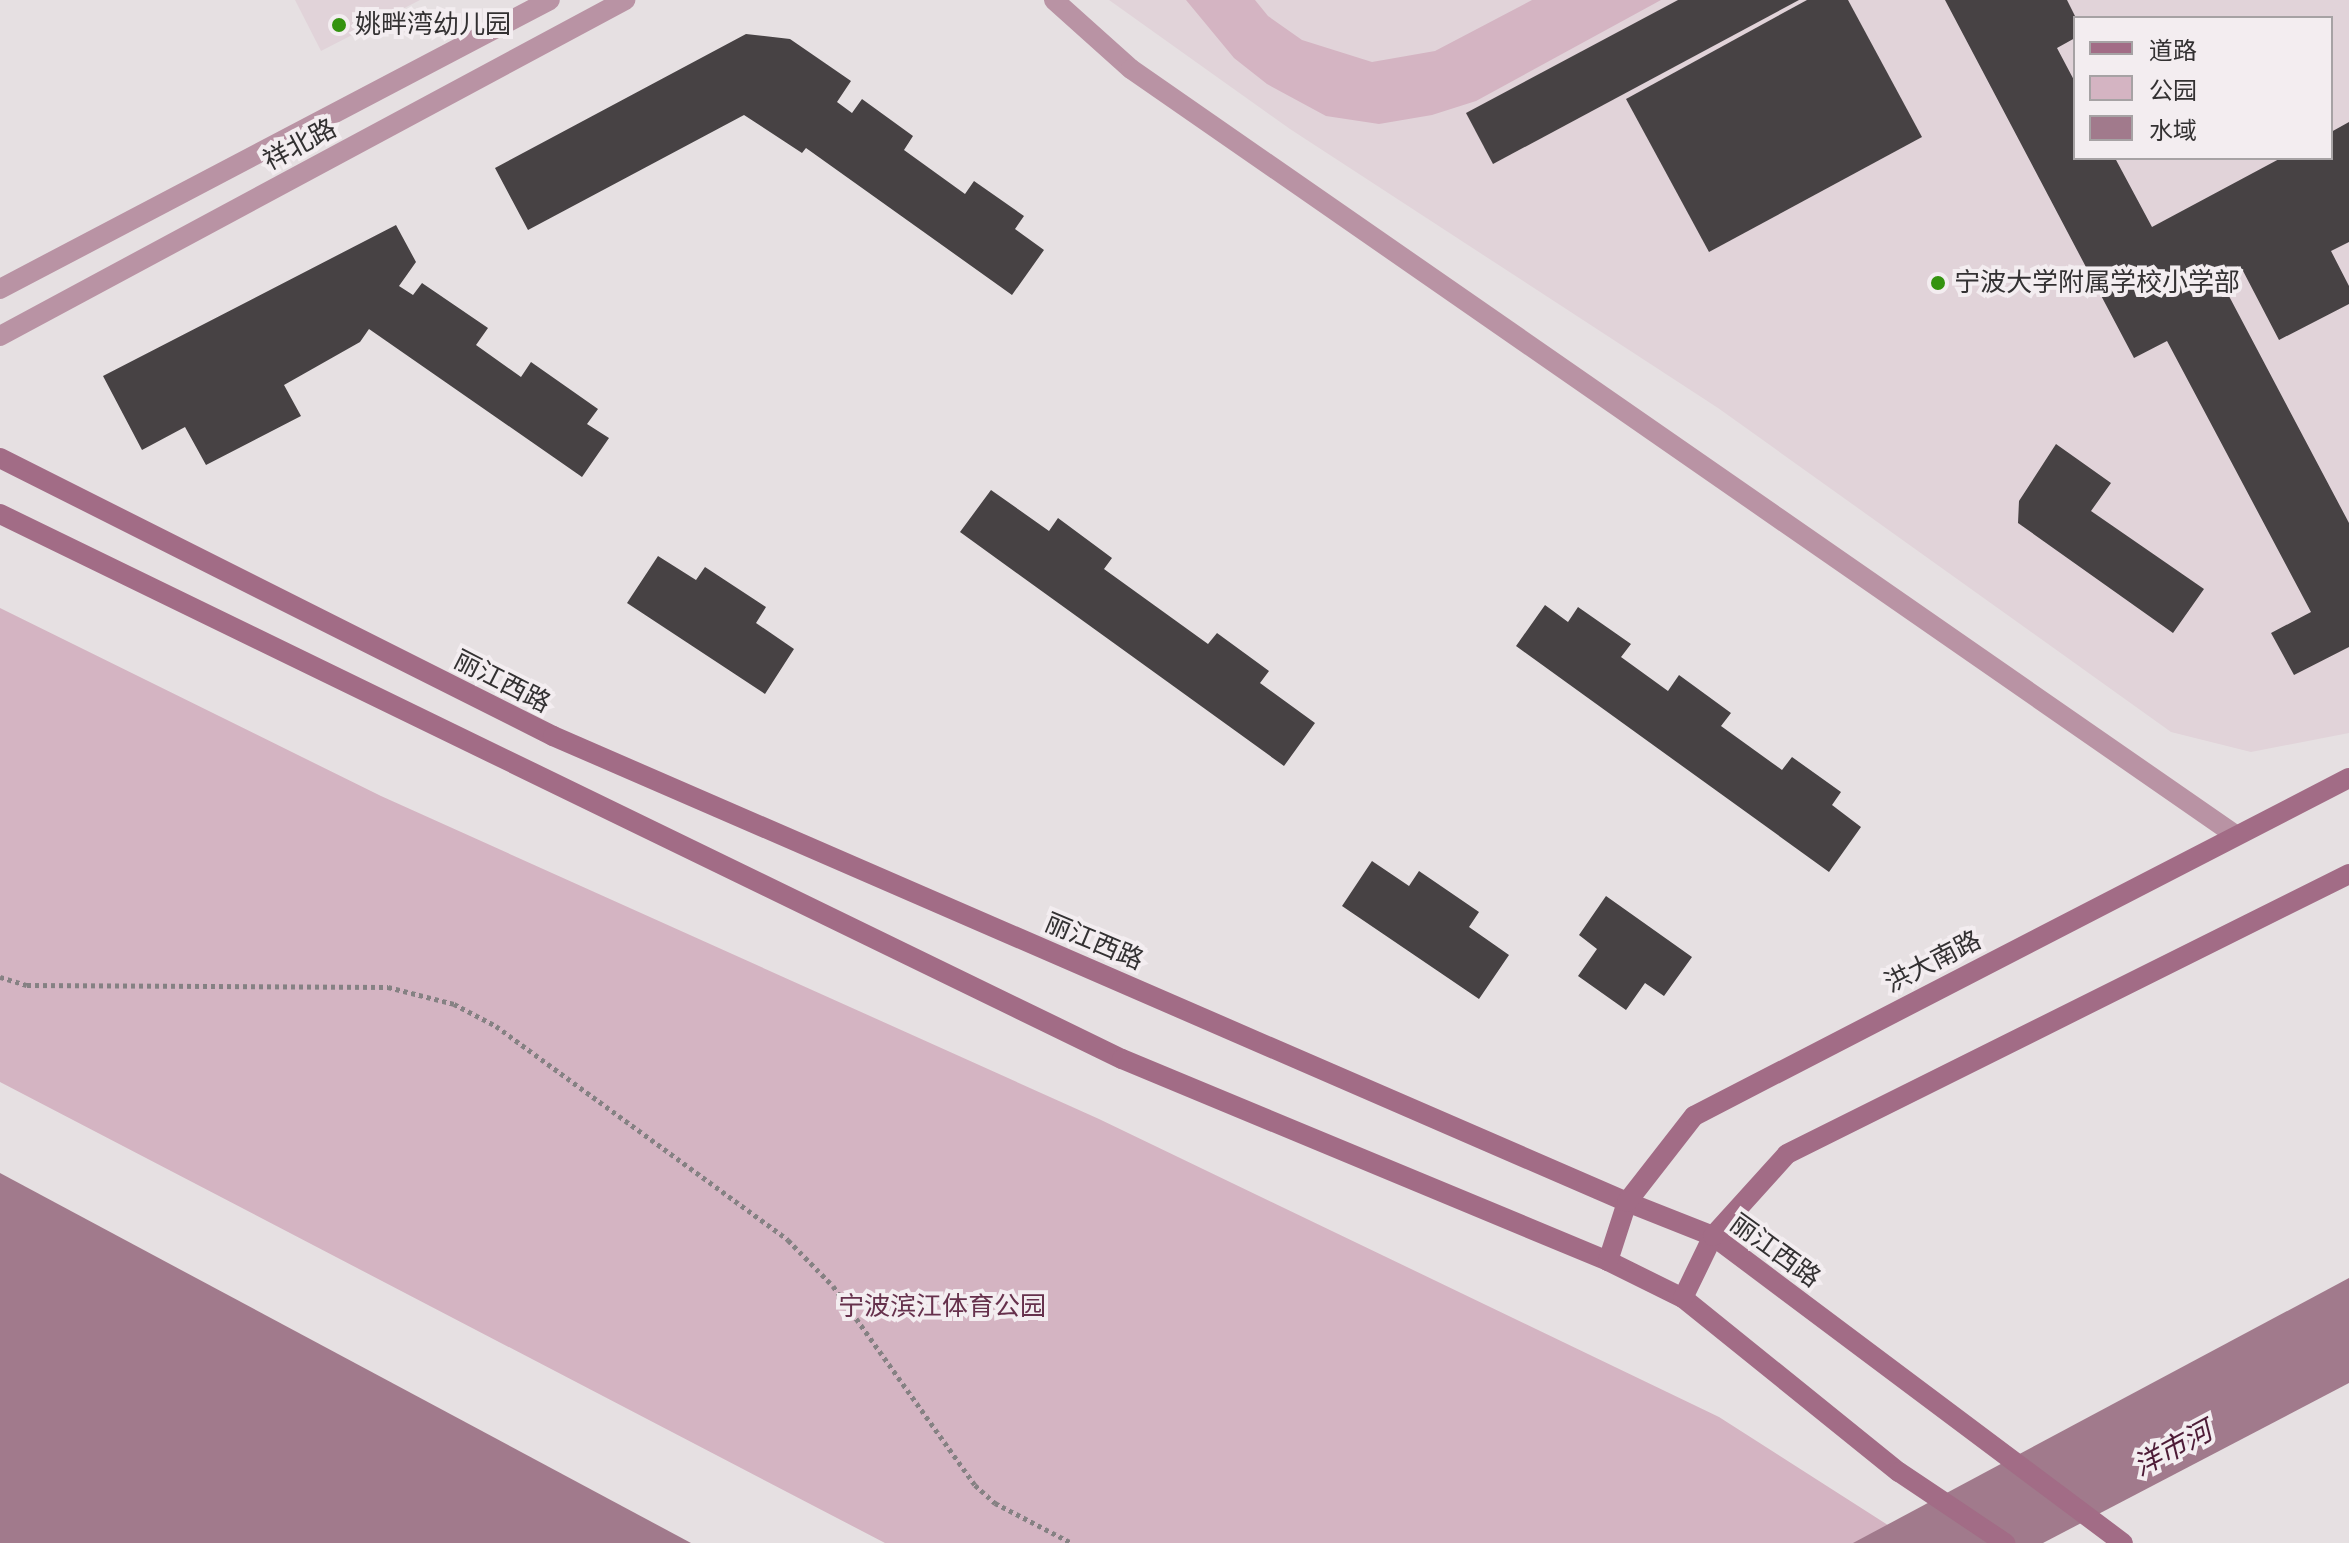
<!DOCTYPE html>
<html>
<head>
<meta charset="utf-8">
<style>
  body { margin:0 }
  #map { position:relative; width:2349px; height:1543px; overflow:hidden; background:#e6e0e2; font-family:"Roboto Condensed","Noto Sans SC",sans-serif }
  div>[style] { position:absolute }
  .built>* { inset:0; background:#e1d3d9 }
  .green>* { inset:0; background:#d4b4c2 }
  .water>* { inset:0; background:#a17a8c }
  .building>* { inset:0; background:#474244 }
  .path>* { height:5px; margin-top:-2.5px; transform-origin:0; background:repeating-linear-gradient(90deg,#858183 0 4px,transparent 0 8px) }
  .tertiary>* { height:20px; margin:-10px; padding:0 10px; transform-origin:10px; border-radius:10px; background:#b993a4 }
  .secondary>* { height:20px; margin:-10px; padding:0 10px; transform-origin:10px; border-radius:10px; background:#a26c86 }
  .dots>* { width:22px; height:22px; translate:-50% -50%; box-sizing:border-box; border:4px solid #f3edf0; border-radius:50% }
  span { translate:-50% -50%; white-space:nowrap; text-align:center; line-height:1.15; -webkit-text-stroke:8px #f3edf0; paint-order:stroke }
  .poi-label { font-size:26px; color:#333132 }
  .left { translate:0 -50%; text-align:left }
  .street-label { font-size:26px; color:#333132 }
  .park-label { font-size:26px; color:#66314c }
  .water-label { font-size:28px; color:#4d1b36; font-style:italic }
  .legend { position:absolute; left:2073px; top:16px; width:260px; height:144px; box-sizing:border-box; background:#f3edf0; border:2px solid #a6a2a4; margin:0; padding:10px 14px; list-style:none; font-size:24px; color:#333132 }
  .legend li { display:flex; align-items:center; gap:16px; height:40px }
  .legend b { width:40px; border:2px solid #a6a2a4 }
</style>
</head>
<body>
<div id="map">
  <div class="built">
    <div style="clip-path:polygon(295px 0,420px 0,321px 51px)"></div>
    <div style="clip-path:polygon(evenodd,1109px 0,2349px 0,2349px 733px,2251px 752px,2171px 732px,1718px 408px,1290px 129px,1109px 0,2075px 18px,2331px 18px,2331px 158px,2075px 158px,2075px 18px)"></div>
  </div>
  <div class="green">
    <div style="clip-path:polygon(1186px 0,1255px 0,1268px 16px,1302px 40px,1372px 62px,1435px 51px,1532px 0,1661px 0,1476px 101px,1432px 115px,1379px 124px,1326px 116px,1267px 84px,1234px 58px)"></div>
    <div style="clip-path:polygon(0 608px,381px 796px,1099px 1119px,1719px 1417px,1916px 1543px,885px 1543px,0 1082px)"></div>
  </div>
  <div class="water">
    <div style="clip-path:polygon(0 1173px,691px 1543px,0 1543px)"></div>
    <div style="clip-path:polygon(2349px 1278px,2349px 1383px,2043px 1543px,1853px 1543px)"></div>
  </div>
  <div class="building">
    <div style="clip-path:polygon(1678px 0,1799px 0,1493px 164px,1466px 113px)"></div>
    <div style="clip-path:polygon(1807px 0,1848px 0,1922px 137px,1709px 252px,1626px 99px)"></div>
    <div style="clip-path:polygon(1945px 0,2067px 0,2076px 18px,2075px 38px,2057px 48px,2075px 82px,2075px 158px,2115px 158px,2152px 227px,2281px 158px,2331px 158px,2331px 132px,2349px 122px,2349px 242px,2331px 251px,2349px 286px,2349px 304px,2279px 340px,2242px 269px,2221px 281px,2349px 523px,2349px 647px,2294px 675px,2271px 633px,2311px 612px,2167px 341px,2134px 358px)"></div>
    <div style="clip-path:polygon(746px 34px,790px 39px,851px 81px,837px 102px,852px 113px,862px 99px,913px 136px,904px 150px,965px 194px,974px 181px,1024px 216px,1015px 229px,1044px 250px,1012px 295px,806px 148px,802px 153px,744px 115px,528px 230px,495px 168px)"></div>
    <div style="clip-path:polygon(396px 225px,416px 262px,399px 286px,413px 295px,422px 283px,488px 328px,476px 345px,521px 377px,531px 362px,598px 409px,587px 424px,609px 438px,582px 477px,369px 329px,360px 342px,284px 385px,301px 416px,206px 465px,185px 427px,142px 450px,103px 376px)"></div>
    <div style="clip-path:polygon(2056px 444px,2111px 483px,2091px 511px,2204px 589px,2173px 633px,2018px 523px,2019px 501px)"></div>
    <div style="clip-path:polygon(991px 490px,1049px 531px,1058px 518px,1112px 558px,1104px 569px,1208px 644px,1217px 633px,1269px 671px,1260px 683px,1315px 723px,1284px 766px,960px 532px)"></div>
    <div style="clip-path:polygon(658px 556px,696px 580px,705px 567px,766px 607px,756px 623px,794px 649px,765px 694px,627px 603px)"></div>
    <div style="clip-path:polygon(1545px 605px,1568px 622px,1578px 607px,1631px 644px,1621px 657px,1668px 691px,1679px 675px,1731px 713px,1721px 726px,1782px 770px,1792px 757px,1841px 792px,1832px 805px,1861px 827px,1829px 872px,1516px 646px)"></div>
    <div style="clip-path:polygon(1372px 861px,1409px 886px,1419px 871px,1479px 912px,1469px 927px,1509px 955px,1479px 999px,1342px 906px)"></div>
    <div style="clip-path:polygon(1606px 896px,1692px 957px,1664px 996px,1645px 983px,1626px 1010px,1578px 976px,1597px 949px,1579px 935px)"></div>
  </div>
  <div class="path">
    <div style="left:0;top:977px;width:28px;rotate:17deg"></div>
    <div style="left:27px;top:985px;width:361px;rotate:0.3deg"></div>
    <div style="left:388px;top:987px;width:68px;rotate:14.4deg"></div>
    <div style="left:454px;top:1004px;width:47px;rotate:27.6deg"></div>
    <div style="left:496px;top:1026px;width:362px;rotate:36.2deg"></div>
    <div style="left:788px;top:1240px;width:64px;rotate:45.6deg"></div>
    <div style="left:833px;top:1286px;width:244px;rotate:54.5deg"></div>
    <div style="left:975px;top:1485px;width:27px;rotate:42deg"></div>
    <div style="left:995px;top:1503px;width:87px;rotate:27.5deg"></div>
  </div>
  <div class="tertiary">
    <div style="left:1054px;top:0;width:103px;rotate:41.9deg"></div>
    <div style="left:1131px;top:69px;width:1344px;rotate:34.75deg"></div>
    <div style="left:0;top:289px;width:621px;rotate:-27.72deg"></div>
    <div style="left:0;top:336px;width:710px;rotate:-28.26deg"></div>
  </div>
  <div class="secondary">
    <div style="left:0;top:458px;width:619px;rotate:26.69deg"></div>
    <div style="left:553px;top:736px;width:1171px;rotate:23.46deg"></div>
    <div style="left:1627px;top:1202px;width:92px;rotate:21.6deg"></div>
    <div style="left:1713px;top:1236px;width:512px;rotate:36.83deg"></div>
    <div style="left:0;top:514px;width:1247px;rotate:25.91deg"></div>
    <div style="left:1122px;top:1059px;width:526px;rotate:22.57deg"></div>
    <div style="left:1608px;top:1261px;width:84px;rotate:26.3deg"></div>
    <div style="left:1683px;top:1298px;width:277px;rotate:38.9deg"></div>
    <div style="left:1899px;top:1472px;width:128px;rotate:33.8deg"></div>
    <div style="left:1608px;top:1261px;width:62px;rotate:-72.1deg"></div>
    <div style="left:1627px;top:1202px;width:109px;rotate:-52.1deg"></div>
    <div style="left:1694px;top:1116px;width:737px;rotate:-27.3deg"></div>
    <div style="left:1683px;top:1298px;width:69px;rotate:-64.2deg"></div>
    <div style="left:1713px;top:1236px;width:110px;rotate:-47.9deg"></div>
    <div style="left:1787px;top:1154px;width:628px;rotate:-26.48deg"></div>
  </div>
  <div class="dots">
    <div style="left:339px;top:25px;background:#34930f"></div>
    <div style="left:1938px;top:283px;background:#34930f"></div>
  </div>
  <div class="poi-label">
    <span class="left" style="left:355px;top:25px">姚畔湾幼儿园</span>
    <span class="left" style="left:1954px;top:283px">宁波大学附属学校小学部</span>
  </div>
  <div class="street-label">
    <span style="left:300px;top:145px;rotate:-28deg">祥北路</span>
    <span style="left:502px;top:682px;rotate:27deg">丽江西路</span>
    <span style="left:1094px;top:942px;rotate:23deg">丽江西路</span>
    <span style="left:1933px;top:962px;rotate:-27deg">洪大南路</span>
    <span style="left:1775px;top:1251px;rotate:36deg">丽江西路</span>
  </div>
  <div class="park-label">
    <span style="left:942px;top:1307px">宁波滨江体育公园</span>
  </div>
  <div class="water-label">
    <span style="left:2173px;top:1449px;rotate:-28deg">洋市河</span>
  </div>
  <ul class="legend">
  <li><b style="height:10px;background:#a26c86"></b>道路</li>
  <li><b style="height:22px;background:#d4b4c2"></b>公园</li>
  <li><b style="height:22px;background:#a17a8c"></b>水域</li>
  </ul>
</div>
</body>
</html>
